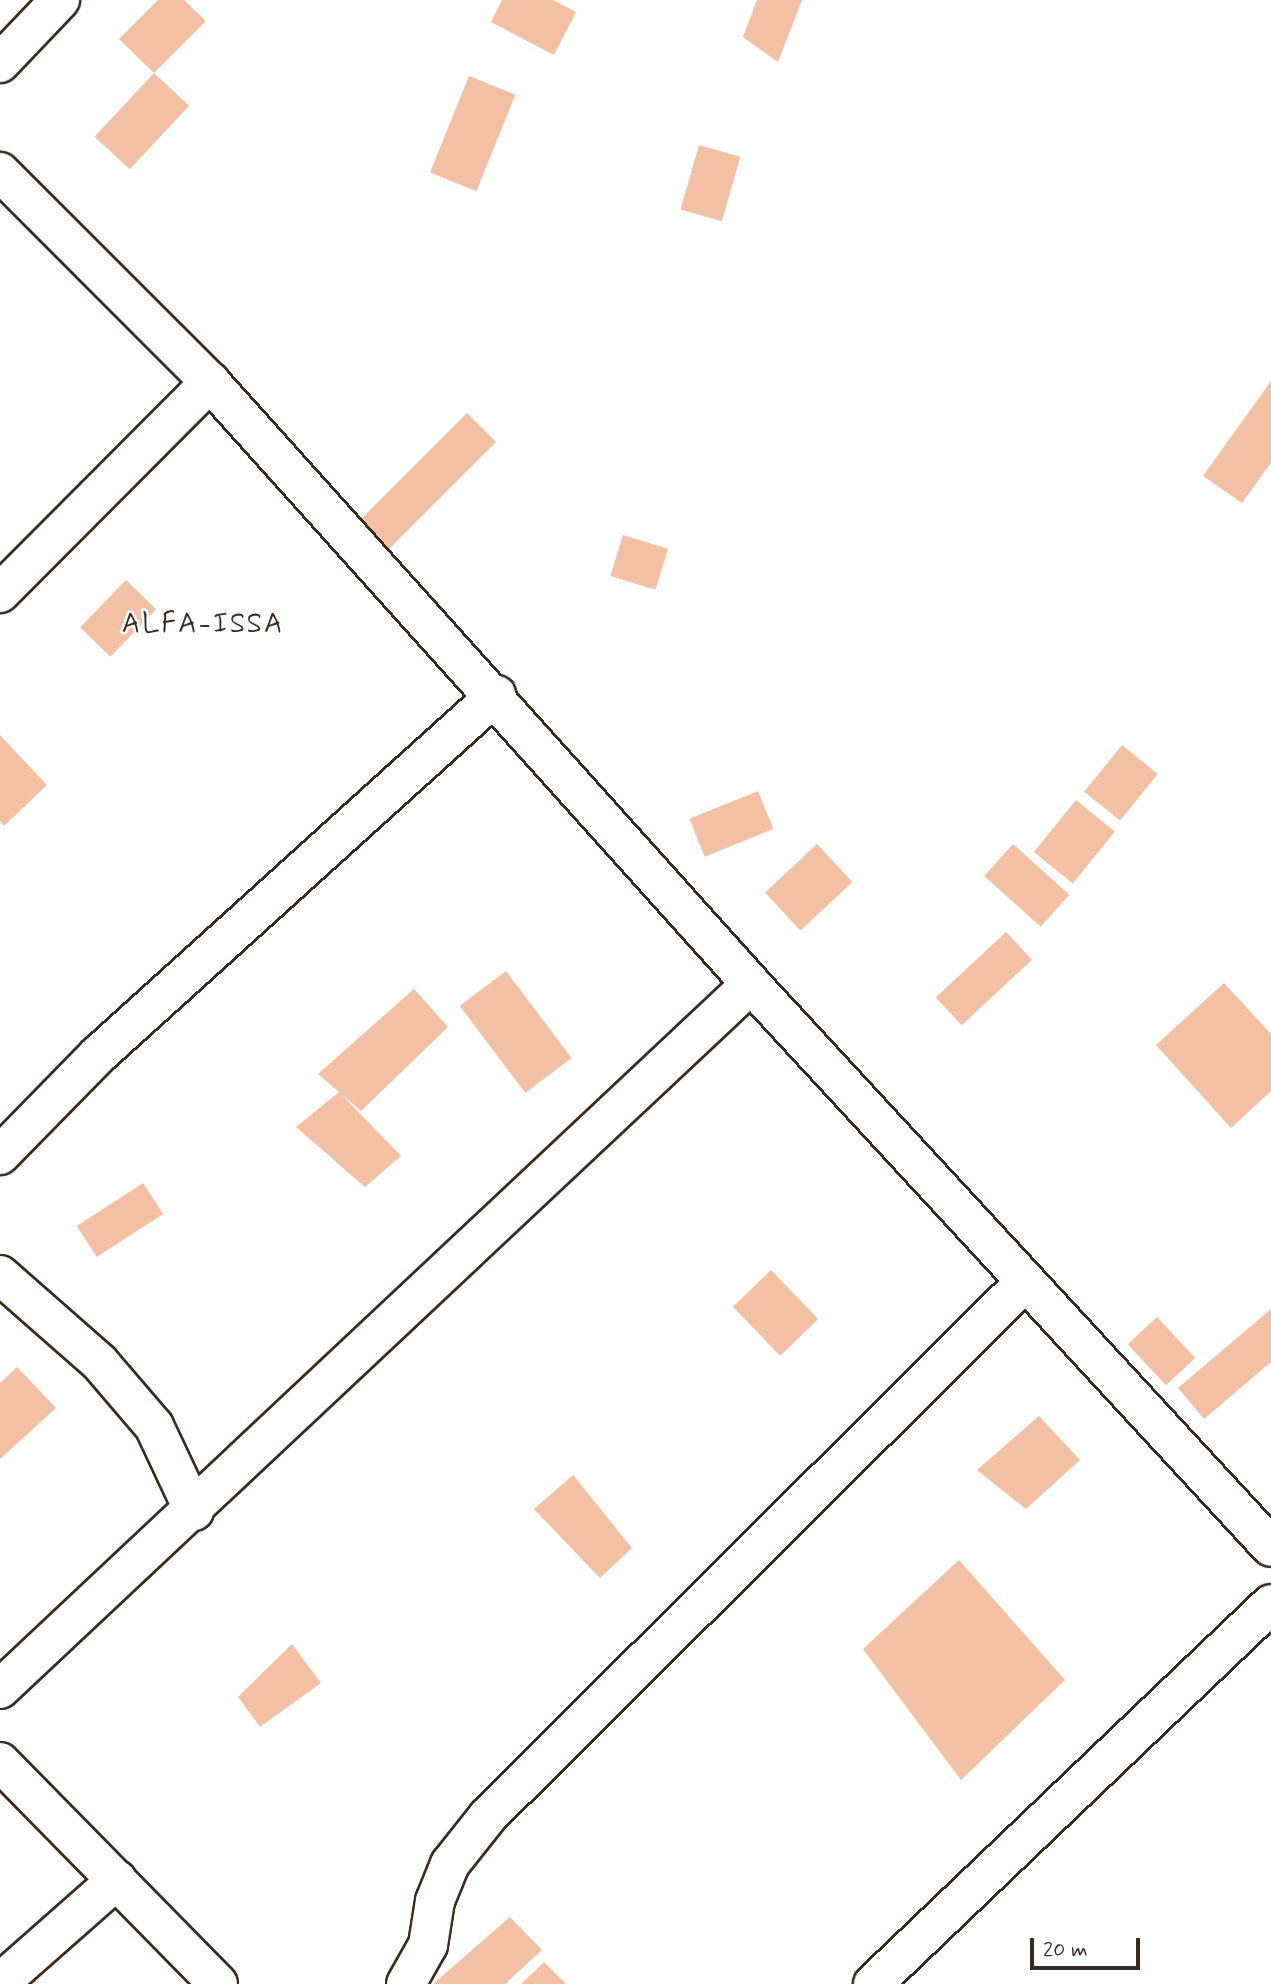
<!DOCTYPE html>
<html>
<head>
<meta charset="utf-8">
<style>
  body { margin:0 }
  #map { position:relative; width:1271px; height:1984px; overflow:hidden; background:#fff; font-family:Mynerve,sans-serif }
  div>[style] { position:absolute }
  .building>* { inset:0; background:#f3c0a4; transform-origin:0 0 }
  .roads { filter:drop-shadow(2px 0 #3b2a1e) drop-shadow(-2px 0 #3b2a1e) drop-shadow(0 2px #3b2a1e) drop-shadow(0 -2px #3b2a1e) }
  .street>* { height:38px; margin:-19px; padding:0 19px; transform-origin:19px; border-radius:19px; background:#fff }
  span { translate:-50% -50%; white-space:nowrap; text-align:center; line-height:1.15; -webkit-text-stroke:5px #fff; paint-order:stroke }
  .quarter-label { font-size:28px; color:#3b2a1e; letter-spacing:2px }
  .scale { position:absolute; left:1030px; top:1938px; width:110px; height:32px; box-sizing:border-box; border:4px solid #3b2a1e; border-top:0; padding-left:9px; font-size:21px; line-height:24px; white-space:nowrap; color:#3b2a1e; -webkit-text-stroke:5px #fff; paint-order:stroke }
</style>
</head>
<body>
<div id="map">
  <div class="building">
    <div style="clip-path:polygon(158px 0,184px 0,206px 21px,154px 73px,119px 39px)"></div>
    <div style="clip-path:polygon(502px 0,553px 0,576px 12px,554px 55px,491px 22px)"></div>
    <div style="clip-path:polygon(757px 0,802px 0,778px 62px,743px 37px)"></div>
    <div style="left:154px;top:73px;width:48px;height:87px;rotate:43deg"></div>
    <div style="left:469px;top:76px;width:50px;height:104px;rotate:22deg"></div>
    <div style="left:699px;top:145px;width:43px;height:67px;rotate:16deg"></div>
    <div style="clip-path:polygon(1271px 381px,1271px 463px,1242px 503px,1203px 476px)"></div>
    <div style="left:467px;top:413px;width:41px;height:158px;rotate:45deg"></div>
    <div style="left:623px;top:535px;width:47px;height:43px;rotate:17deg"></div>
    <div style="left:126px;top:580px;width:42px;height:66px;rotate:44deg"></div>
    <div style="clip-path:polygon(0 735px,47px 785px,4px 826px,0 821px)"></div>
    <div style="left:1122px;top:745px;width:46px;height:60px;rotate:39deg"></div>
    <div style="left:758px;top:791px;width:41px;height:74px;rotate:68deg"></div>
    <div style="left:1076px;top:800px;width:50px;height:67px;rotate:39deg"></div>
    <div style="left:817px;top:844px;width:52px;height:71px;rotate:47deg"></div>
    <div style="left:1013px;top:844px;width:76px;height:43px;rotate:42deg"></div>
    <div style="left:1006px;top:932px;width:38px;height:96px;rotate:47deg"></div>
    <div style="left:506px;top:971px;width:109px;height:58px;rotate:53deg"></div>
    <div style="clip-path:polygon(1224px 983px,1271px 1034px,1271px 1091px,1231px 1128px,1156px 1045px)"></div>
    <div style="clip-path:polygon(414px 989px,448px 1027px,361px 1111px,341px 1094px,401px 1156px,365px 1187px,296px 1127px,339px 1092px,318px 1074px)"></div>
    <div style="left:143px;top:1183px;width:37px;height:79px;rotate:57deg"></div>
    <div style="left:771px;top:1270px;width:68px;height:53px;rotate:46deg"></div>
    <div style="clip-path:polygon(1271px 1309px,1271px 1362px,1204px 1419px,1178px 1388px)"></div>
    <div style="left:1157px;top:1317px;width:56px;height:40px;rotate:47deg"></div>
    <div style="clip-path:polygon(17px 1367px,56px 1408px,0 1459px,0 1383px)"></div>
    <div style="clip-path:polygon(1039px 1416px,1080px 1460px,1026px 1509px,977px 1470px)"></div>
    <div style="clip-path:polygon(573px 1475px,632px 1548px,600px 1578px,534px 1509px)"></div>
    <div style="clip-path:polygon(959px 1560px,1065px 1680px,961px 1780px,863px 1649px)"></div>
    <div style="clip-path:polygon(292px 1644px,321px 1683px,260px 1727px,238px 1697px)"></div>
    <div style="clip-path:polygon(510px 1917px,542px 1950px,505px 1984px,433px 1984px)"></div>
    <div style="clip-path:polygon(544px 1962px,566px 1984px,521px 1984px)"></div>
  </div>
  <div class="roads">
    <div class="street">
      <div style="left:0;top:63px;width:87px;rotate:-46.4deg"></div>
      <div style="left:0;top:172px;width:297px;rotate:45deg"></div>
      <div style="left:210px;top:382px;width:809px;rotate:48.05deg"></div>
      <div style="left:751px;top:984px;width:766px;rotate:47.27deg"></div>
      <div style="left:0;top:593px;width:298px;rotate:-45.1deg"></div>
      <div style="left:0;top:1155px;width:140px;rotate:-45.6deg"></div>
      <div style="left:98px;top:1055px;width:537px;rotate:-42.13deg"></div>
      <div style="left:0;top:1275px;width:133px;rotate:41.3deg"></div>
      <div style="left:100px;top:1363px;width:83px;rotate:49.4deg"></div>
      <div style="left:154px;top:1426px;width:94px;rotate:64.8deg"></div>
      <div style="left:0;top:1689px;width:1030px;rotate:-43.19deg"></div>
      <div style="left:0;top:1762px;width:311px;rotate:45.5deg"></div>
      <div style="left:0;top:1983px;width:156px;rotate:-41.4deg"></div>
      <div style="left:406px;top:1984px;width:45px;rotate:-60.6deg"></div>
      <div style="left:428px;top:1945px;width:45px;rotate:-81deg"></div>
      <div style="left:435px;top:1901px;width:40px;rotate:-68deg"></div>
      <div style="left:450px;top:1864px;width:61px;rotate:-51.6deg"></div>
      <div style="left:488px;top:1816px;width:757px;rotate:-44.84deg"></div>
      <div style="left:873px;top:1984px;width:550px;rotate:-43.67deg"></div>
    </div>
  </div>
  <div class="quarter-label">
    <span style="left:203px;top:625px">ALFA-ISSA</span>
  </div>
  <div class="scale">20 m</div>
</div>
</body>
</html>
